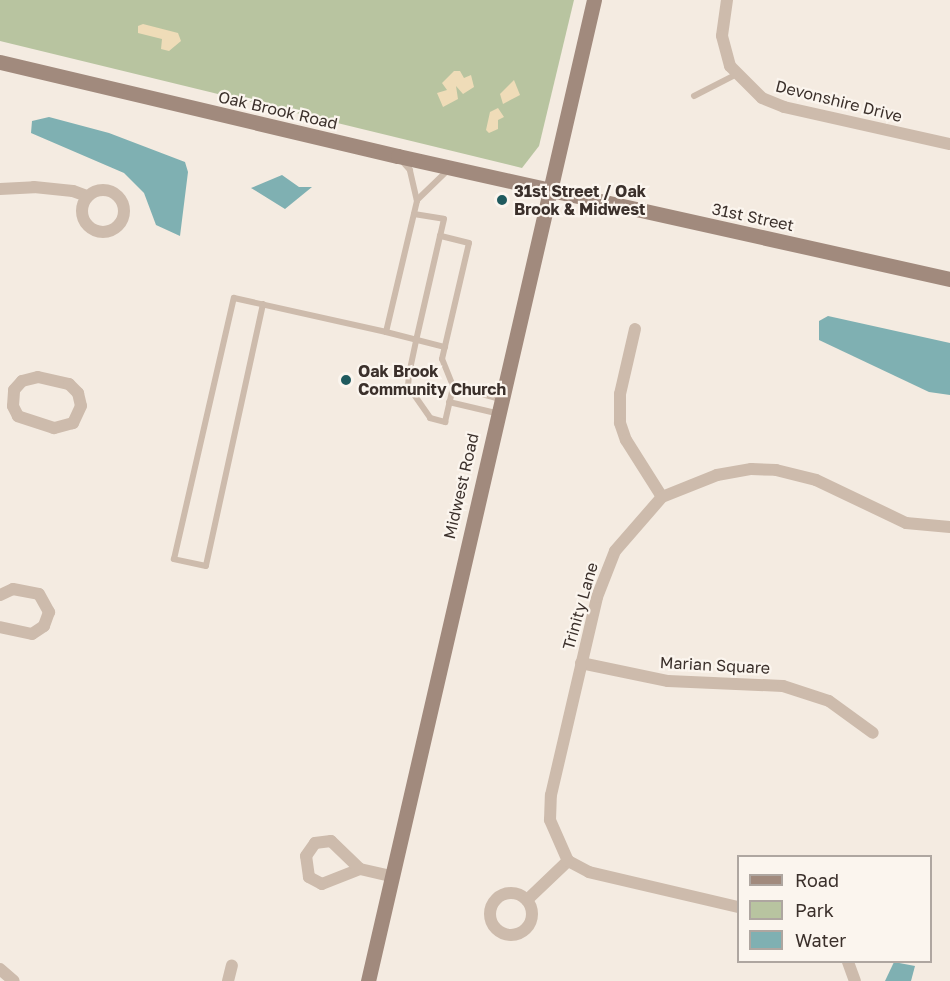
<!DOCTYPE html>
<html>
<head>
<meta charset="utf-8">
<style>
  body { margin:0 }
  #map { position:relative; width:950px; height:981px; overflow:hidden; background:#f4ebe1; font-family:"Golos Text",sans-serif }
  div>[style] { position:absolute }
  .green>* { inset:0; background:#b8c4a0 }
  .sand>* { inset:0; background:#efdcb8 }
  .water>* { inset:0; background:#7fb0b2 }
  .lane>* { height:6px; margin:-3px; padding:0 3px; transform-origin:3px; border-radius:3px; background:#cdbbac }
  .street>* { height:12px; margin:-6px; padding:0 6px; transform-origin:6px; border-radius:6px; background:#cdbbac }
  .street>.ring { margin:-6px; padding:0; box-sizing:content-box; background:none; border:12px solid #cdbbac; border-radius:50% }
  .secondary>* { height:15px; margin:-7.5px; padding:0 7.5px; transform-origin:7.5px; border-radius:7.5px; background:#a18a7d }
  .dots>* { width:16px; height:16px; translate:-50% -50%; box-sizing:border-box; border:3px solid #fbf5ee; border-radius:50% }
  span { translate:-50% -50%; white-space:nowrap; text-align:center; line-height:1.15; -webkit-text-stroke:4.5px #fbf5ee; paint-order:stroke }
  .street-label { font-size:16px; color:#3b302b }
  .poi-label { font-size:16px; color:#3b302b; font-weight:700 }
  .left { translate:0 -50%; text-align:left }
  .legend { position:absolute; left:737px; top:855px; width:195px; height:108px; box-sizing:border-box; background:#fbf5ee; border:2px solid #aea6a0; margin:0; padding:8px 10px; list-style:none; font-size:18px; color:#3b302b }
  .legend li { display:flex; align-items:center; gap:12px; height:30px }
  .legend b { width:30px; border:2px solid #aea6a0 }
</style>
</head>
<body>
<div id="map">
  <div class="green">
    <div style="clip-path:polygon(0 0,574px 0,539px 146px,522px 168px,0 41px)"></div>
  </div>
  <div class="sand">
    <div style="clip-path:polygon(143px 24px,178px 33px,181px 41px,169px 51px,161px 49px,162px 39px,138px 33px,138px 26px)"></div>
    <div style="clip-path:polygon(454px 71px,460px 71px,464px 78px,471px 75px,474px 87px,463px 94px,456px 86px,458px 99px,443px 107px,437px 93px,447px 90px,442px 83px)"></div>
    <div style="clip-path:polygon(514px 80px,520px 95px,503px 104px,500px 94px)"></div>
    <div style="clip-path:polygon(498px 108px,504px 117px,498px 120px,498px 129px,489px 133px,486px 130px,490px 112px)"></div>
  </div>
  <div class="water">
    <div style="clip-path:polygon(49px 117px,109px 133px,185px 162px,188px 172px,180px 236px,156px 225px,144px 193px,124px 173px,31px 133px,32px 121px)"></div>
    <div style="clip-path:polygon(282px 175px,299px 187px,312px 187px,285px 209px,251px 188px)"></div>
    <div style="clip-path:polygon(828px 316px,950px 343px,950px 395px,929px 392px,819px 340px,819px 321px)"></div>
    <div style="clip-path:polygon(894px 962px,915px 966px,911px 981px,885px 981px)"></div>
  </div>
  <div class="lane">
    <div style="left:694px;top:96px;width:48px;rotate:-27.1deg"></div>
    <div style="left:417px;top:200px;width:43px;rotate:-44.1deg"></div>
    <div style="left:414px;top:214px;width:30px;rotate:9deg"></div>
    <div style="left:444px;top:219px;width:17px;rotate:103deg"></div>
    <div style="left:440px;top:236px;width:108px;rotate:102.9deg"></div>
    <div style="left:416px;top:341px;width:33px;rotate:102deg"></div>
    <div style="left:409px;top:373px;width:13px;rotate:94deg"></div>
    <div style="left:408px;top:386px;width:39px;rotate:55deg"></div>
    <div style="left:430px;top:418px;width:16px;rotate:15deg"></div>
    <div style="left:445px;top:422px;width:37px;rotate:-77deg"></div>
    <div style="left:453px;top:386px;width:29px;rotate:-112deg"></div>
    <div style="left:442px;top:359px;width:119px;rotate:-76.9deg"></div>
    <div style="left:469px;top:243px;width:30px;rotate:-166deg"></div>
    <div style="left:263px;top:304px;width:268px;rotate:102.3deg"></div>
    <div style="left:206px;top:566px;width:33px;rotate:-168deg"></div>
    <div style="left:174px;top:559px;width:268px;rotate:-77.1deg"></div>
    <div style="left:234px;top:298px;width:156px;rotate:12.6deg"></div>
    <div style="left:386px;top:332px;width:61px;rotate:14.3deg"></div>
    <div style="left:386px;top:332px;width:135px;rotate:-76.7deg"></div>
    <div style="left:417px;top:201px;width:32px;rotate:-103deg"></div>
    <div style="left:410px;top:170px;width:12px;rotate:-132deg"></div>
    <div style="left:453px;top:386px;width:49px;rotate:15.5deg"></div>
    <div style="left:449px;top:402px;width:48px;rotate:13.2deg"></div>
  </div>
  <div class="street">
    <div style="left:727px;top:0;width:36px;rotate:98deg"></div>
    <div style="left:722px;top:36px;width:31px;rotate:75deg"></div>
    <div style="left:730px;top:66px;width:45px;rotate:45deg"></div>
    <div style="left:762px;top:98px;width:24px;rotate:22deg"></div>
    <div style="left:784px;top:107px;width:170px;rotate:12.6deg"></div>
    <div style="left:0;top:189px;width:34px;rotate:-3deg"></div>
    <div style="left:34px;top:187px;width:39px;rotate:6deg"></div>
    <div style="left:73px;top:191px;width:15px;rotate:20deg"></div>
    <div class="ring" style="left:82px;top:190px;width:30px;height:30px"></div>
    <div style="left:635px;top:329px;width:67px;rotate:103deg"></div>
    <div style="left:620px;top:394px;width:29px;rotate:90deg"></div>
    <div style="left:620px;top:423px;width:18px;rotate:71deg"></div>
    <div style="left:626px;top:440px;width:67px;rotate:57.7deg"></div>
    <div style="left:38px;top:377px;width:32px;rotate:13deg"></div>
    <div style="left:69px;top:384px;width:13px;rotate:45deg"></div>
    <div style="left:78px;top:393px;width:13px;rotate:77deg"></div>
    <div style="left:81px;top:406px;width:19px;rotate:115deg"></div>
    <div style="left:73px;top:423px;width:20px;rotate:165deg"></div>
    <div style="left:54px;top:428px;width:38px;rotate:-162deg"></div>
    <div style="left:18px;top:416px;width:11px;rotate:-117deg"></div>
    <div style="left:13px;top:406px;width:16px;rotate:-86deg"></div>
    <div style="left:14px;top:390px;width:12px;rotate:-48deg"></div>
    <div style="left:22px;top:381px;width:16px;rotate:-14deg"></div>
    <div style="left:0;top:595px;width:14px;rotate:-25deg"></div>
    <div style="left:13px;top:589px;width:26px;rotate:11deg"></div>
    <div style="left:39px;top:594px;width:21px;rotate:61deg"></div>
    <div style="left:49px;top:612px;width:15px;rotate:110deg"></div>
    <div style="left:44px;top:626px;width:14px;rotate:146deg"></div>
    <div style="left:32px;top:634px;width:33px;rotate:-168deg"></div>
    <div style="left:581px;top:663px;width:89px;rotate:11.7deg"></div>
    <div style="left:668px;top:681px;width:115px;rotate:2.5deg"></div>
    <div style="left:783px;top:686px;width:48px;rotate:18.1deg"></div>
    <div style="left:829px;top:701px;width:54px;rotate:36deg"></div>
    <div style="left:360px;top:869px;width:41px;rotate:158.5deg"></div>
    <div style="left:322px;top:884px;width:15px;rotate:-152deg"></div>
    <div style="left:309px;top:877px;width:21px;rotate:-98deg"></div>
    <div style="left:306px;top:856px;width:16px;rotate:-55deg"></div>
    <div style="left:315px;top:843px;width:16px;rotate:-7deg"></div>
    <div style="left:331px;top:841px;width:40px;rotate:44deg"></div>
    <div style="left:360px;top:869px;width:32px;rotate:13deg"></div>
    <div class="ring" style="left:490px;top:893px;width:30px;height:30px"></div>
    <div style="left:527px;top:900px;width:57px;rotate:-43.6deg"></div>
    <div style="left:738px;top:907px;width:153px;rotate:-166.8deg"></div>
    <div style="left:589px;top:872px;width:24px;rotate:-152deg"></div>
    <div style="left:568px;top:861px;width:45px;rotate:-113.7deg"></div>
    <div style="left:550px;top:820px;width:25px;rotate:-88deg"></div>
    <div style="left:551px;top:795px;width:203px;rotate:-76.9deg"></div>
    <div style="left:597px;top:597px;width:49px;rotate:-68.6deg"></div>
    <div style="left:615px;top:551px;width:72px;rotate:-49deg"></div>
    <div style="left:662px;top:497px;width:59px;rotate:-21.8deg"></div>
    <div style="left:717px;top:475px;width:35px;rotate:-10deg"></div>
    <div style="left:751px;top:469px;width:25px;rotate:2deg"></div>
    <div style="left:776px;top:470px;width:41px;rotate:14deg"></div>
    <div style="left:816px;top:480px;width:100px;rotate:25.5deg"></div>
    <div style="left:906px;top:523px;width:44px;rotate:5.2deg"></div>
    <div style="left:848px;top:962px;width:20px;rotate:70deg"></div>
    <div style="left:0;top:969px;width:18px;rotate:41deg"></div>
    <div style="left:228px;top:981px;width:16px;rotate:-76deg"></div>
  </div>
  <div class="secondary">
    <div style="left:0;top:62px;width:409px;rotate:13.3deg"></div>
    <div style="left:398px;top:156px;width:566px;rotate:12.56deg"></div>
    <div style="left:368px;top:981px;width:1007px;rotate:-77.03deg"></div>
  </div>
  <div class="dots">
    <div style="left:502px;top:200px;background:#1f5a5e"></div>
    <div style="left:346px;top:380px;background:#1f5a5e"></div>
  </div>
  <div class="street-label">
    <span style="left:839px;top:101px;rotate:14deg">Devonshire Drive</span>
    <span style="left:278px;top:110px;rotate:13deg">Oak Brook Road</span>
    <span style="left:753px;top:217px;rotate:12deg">31st Street</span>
    <span style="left:461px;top:486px;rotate:-77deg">Midwest Road</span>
    <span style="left:580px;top:606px;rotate:-74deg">Trinity Lane</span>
    <span style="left:715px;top:665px;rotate:3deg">Marian Square</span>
  </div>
  <div class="poi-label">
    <span class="left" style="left:514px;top:200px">31st Street / Oak<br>Brook &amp; Midwest</span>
    <span class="left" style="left:358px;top:380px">Oak Brook<br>Community Church</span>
  </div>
  <ul class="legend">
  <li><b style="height:8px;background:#a18a7d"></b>Road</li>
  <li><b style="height:16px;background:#b8c4a0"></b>Park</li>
  <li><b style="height:16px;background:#7fb0b2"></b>Water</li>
  </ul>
</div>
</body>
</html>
